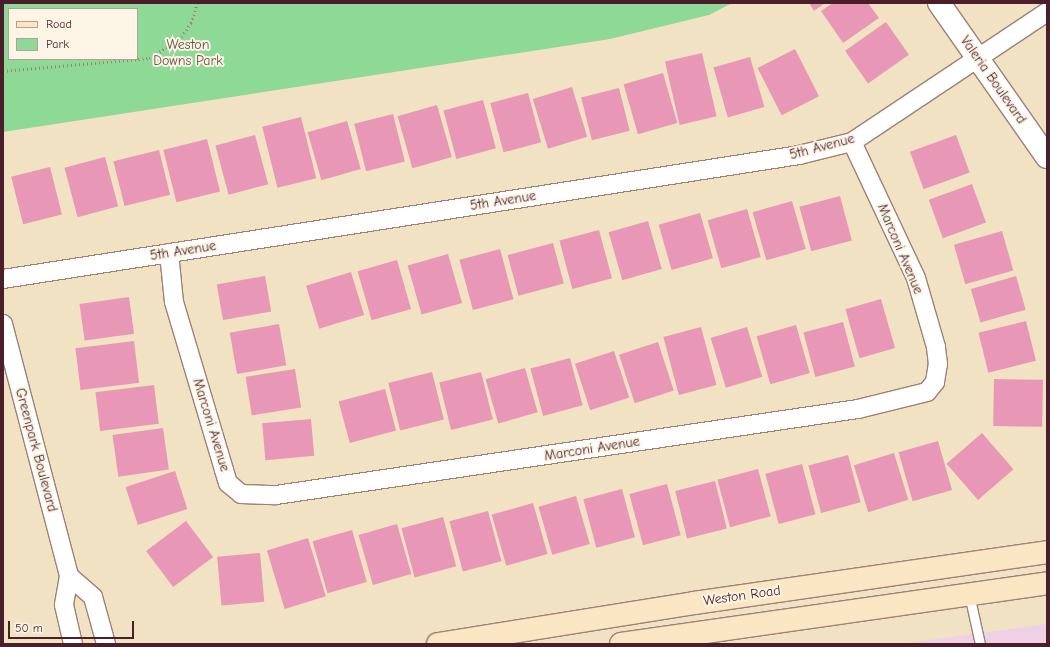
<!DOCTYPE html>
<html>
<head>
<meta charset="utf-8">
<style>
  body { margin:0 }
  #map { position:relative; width:1050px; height:647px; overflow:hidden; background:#f1e2c3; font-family:"Comic Neue",sans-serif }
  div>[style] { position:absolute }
  .built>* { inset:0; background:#efd0e6 }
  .green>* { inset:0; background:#8ed995 }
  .building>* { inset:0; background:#e897b7; transform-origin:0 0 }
  .path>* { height:2.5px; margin-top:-1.25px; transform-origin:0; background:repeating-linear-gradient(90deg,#9e8077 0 1px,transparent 0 4px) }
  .roads { filter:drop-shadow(1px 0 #9e8077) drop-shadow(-1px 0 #9e8077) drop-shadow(0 1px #9e8077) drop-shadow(0 -1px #9e8077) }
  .service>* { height:9px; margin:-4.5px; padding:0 4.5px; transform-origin:4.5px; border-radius:4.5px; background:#fff }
  .minor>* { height:18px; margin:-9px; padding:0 9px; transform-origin:9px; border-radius:9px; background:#fff }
  .tertiary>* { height:22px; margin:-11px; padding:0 11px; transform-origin:11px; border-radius:11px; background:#fff }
  .secondary>* { height:22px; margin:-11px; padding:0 11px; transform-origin:11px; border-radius:11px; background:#fbe6c4 }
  span { translate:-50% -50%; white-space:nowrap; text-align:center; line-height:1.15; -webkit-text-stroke:4px #fcf5e5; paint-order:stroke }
  .park-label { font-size:14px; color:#5e574b }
  .street-label { font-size:14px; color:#4a1f2b }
  .frame { position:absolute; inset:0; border:4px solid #4a1f2b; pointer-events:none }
  .legend { position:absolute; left:8px; top:8px; width:130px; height:52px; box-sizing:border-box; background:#fcf5e5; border:1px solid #b59f9b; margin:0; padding:5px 7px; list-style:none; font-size:12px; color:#4a1f2b }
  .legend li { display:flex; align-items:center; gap:8px; height:20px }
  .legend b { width:20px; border:1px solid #b59f9b }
  .scale { position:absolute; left:8px; top:621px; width:126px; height:18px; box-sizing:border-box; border:2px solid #4a1f2b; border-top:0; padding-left:5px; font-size:12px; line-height:14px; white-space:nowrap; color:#4a1f2b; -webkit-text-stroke:3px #fcf5e5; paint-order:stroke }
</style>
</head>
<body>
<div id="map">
  <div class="built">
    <div style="clip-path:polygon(1047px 624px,1047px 644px,900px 644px)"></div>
  </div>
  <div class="green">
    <div style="clip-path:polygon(evenodd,3px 3px,732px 3px,709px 15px,610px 39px,3px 132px,3px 3px,9px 9px,137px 9px,137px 59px,9px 59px,9px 9px)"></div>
  </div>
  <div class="building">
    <div style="clip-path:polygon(809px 3px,825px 3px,814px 11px)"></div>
    <div style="clip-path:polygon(833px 3px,868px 3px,879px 18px,843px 43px,821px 11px)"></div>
    <div style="left:886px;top:22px;width:40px;height:50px;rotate:55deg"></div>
    <div style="left:795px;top:49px;width:53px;height:42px;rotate:63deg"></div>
    <div style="left:702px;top:53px;width:65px;height:38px;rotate:77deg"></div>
    <div style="left:750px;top:57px;width:52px;height:38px;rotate:74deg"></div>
    <div style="left:663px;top:73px;width:52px;height:41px;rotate:74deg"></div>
    <div style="left:572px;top:87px;width:52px;height:41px;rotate:73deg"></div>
    <div style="left:619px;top:88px;width:44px;height:39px;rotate:76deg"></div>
    <div style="left:528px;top:93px;width:51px;height:39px;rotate:75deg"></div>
    <div style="left:483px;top:100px;width:50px;height:41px;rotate:75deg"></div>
    <div style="left:437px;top:105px;width:54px;height:41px;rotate:74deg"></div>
    <div style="left:393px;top:114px;width:49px;height:40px;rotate:76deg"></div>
    <div style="left:301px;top:117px;width:63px;height:40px;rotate:76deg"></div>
    <div style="left:347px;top:121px;width:50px;height:41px;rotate:74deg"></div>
    <div style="left:255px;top:135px;width:51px;height:41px;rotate:75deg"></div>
    <div style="left:956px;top:135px;width:40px;height:49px;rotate:70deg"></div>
    <div style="left:207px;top:139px;width:54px;height:45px;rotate:76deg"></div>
    <div style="left:159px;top:150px;width:46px;height:47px;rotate:76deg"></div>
    <div style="left:105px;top:157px;width:51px;height:42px;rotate:75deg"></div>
    <div style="left:50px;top:167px;width:49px;height:40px;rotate:76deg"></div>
    <div style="left:972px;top:184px;width:41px;height:46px;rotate:70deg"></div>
    <div style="left:840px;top:196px;width:46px;height:42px;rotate:75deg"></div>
    <div style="left:792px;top:201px;width:50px;height:41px;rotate:74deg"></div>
    <div style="left:747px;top:209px;width:50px;height:41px;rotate:74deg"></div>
    <div style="left:700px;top:213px;width:47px;height:43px;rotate:74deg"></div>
    <div style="left:648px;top:221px;width:50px;height:41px;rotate:74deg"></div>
    <div style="left:599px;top:230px;width:50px;height:41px;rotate:75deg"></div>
    <div style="left:1002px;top:231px;width:41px;height:50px;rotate:74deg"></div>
    <div style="left:553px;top:243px;width:42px;height:47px;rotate:75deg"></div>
    <div style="left:500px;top:249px;width:52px;height:42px;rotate:75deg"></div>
    <div style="left:448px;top:254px;width:51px;height:42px;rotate:74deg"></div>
    <div style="left:397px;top:260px;width:51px;height:41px;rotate:74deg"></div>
    <div style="left:351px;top:272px;width:45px;height:47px;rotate:73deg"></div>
    <div style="left:265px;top:276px;width:36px;height:49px;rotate:80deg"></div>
    <div style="left:1016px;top:276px;width:35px;height:47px;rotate:74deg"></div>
    <div style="left:129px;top:297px;width:37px;height:50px;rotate:82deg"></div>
    <div style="left:881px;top:299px;width:51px;height:37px;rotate:74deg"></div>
    <div style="left:1026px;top:321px;width:41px;height:49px;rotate:76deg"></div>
    <div style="left:843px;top:322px;width:46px;height:41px;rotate:75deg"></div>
    <div style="left:279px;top:324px;width:42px;height:50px;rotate:80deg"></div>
    <div style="left:796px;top:325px;width:50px;height:41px;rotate:74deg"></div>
    <div style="left:701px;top:327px;width:60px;height:39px;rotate:75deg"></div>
    <div style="left:747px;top:327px;width:52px;height:38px;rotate:73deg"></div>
    <div style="left:134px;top:341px;width:42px;height:59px;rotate:83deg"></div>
    <div style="left:658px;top:342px;width:51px;height:41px;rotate:72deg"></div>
    <div style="left:614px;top:351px;width:49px;height:41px;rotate:72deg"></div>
    <div style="left:570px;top:358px;width:49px;height:41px;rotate:75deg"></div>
    <div style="left:525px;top:368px;width:46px;height:41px;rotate:74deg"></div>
    <div style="left:295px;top:369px;width:39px;height:50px;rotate:81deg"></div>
    <div style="left:432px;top:372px;width:49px;height:45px;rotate:76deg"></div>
    <div style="left:481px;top:372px;width:49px;height:43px;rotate:76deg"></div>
    <div style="left:994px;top:379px;width:49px;height:47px;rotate:1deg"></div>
    <div style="left:154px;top:385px;width:39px;height:59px;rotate:83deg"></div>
    <div style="left:385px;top:389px;width:43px;height:48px;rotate:75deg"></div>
    <div style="left:311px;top:419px;width:37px;height:49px;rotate:85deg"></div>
    <div style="left:163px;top:428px;width:42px;height:51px;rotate:82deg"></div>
    <div style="left:982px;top:433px;width:48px;height:47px;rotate:49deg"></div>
    <div style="left:938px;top:441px;width:51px;height:41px;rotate:74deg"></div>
    <div style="left:894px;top:453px;width:49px;height:42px;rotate:73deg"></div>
    <div style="left:848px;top:455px;width:49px;height:41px;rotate:75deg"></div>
    <div style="left:802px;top:464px;width:52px;height:38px;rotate:75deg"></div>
    <div style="left:758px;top:469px;width:49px;height:42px;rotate:75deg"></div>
    <div style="left:175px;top:471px;width:40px;height:52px;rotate:72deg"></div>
    <div style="left:715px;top:481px;width:49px;height:41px;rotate:76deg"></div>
    <div style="left:667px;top:484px;width:53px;height:39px;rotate:75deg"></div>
    <div style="left:622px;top:489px;width:50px;height:40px;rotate:75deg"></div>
    <div style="left:576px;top:496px;width:50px;height:39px;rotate:74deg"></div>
    <div style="left:533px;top:503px;width:53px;height:43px;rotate:74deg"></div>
    <div style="left:488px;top:511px;width:52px;height:40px;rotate:75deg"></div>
    <div style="left:443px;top:517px;width:51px;height:43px;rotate:75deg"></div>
    <div style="left:186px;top:521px;width:45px;height:50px;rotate:53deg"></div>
    <div style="left:397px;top:524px;width:52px;height:40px;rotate:74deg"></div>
    <div style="left:352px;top:530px;width:54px;height:41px;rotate:74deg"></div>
    <div style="left:308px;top:538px;width:61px;height:43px;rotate:73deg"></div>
    <div style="left:260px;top:553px;width:49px;height:43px;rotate:85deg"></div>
  </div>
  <div class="path">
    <div style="left:3px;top:71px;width:147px;rotate:-5.1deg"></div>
    <div style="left:149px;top:58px;width:35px;rotate:-31deg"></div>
    <div style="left:179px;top:40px;width:21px;rotate:-55deg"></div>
    <div style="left:191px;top:23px;width:21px;rotate:-73deg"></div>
  </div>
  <div class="roads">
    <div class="service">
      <div style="left:969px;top:594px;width:51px;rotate:77.6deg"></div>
    </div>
    <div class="minor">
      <div style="left:169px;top:253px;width:49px;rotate:84.2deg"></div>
      <div style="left:174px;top:302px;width:175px;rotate:73.4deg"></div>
      <div style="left:224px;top:470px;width:14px;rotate:73deg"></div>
      <div style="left:228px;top:483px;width:17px;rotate:40deg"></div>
      <div style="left:241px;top:494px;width:35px;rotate:2deg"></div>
      <div style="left:276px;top:495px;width:588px;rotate:-8.41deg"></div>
      <div style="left:858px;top:409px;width:71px;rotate:-13.8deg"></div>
      <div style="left:927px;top:392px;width:13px;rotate:-51deg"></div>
      <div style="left:935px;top:382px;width:18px;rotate:-81deg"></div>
      <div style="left:938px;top:364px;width:17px;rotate:-97deg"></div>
      <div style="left:936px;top:347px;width:72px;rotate:-106.2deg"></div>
      <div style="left:916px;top:278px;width:150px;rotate:-115.2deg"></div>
      <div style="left:3px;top:279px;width:806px;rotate:-8.85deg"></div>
      <div style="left:799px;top:155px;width:55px;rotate:-13.8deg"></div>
      <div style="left:852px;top:142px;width:234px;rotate:-33.7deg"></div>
      <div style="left:3px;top:324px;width:260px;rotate:75.3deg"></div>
      <div style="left:69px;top:576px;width:29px;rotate:100deg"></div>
      <div style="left:64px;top:605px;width:40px;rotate:77deg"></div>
      <div style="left:69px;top:576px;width:32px;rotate:41deg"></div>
      <div style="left:93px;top:597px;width:49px;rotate:74.5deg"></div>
    </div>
    <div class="tertiary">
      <div style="left:939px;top:3px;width:188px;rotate:55deg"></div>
    </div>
    <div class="secondary">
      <div style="left:438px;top:644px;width:259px;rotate:-9.1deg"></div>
      <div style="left:694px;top:603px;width:357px;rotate:-8.2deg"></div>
      <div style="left:621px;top:644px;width:430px;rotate:-8.1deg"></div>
    </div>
  </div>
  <div class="park-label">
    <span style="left:188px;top:53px">Weston<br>Downs Park</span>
  </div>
  <div class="street-label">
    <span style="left:993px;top:80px;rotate:55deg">Valeria Boulevard</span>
    <span style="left:822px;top:147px;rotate:-15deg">5th Avenue</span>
    <span style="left:503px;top:201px;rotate:-9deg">5th Avenue</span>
    <span style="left:900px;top:249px;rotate:67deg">Marconi Avenue</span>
    <span style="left:183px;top:251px;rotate:-9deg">5th Avenue</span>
    <span style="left:211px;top:425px;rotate:73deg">Marconi Avenue</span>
    <span style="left:592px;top:449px;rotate:-9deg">Marconi Avenue</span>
    <span style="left:36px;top:450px;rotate:75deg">Greenpark Boulevard</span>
    <span style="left:742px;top:596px;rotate:-8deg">Weston Road</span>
  </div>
  <div class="frame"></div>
  <ul class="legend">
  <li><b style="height:5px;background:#fbe6c4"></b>Road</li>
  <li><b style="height:11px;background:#8ed995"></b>Park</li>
  </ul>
  <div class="scale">50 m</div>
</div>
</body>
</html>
